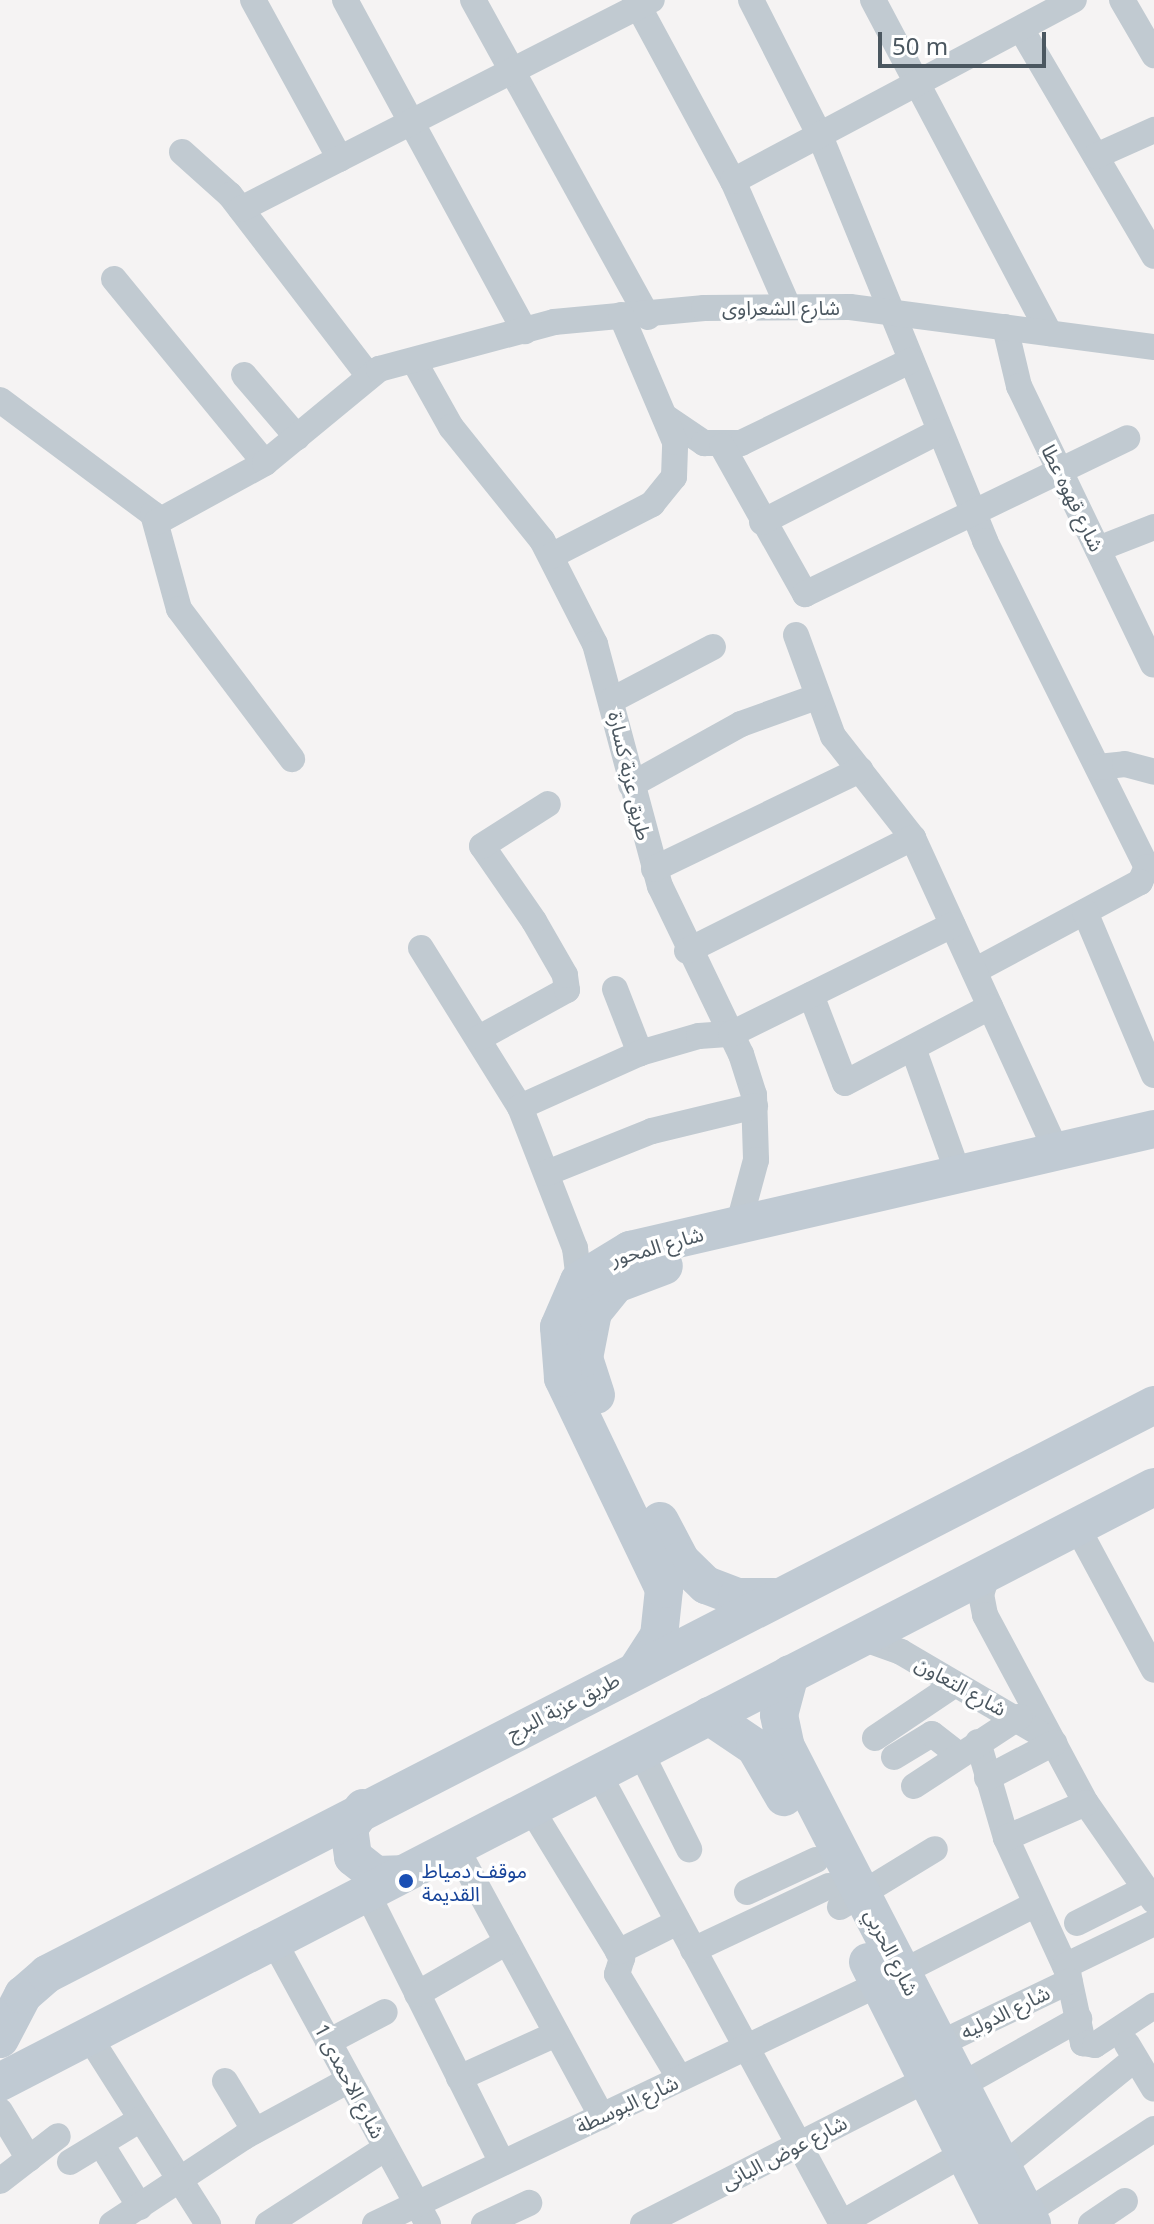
<!DOCTYPE html>
<html>
<head>
<meta charset="utf-8">
<style>
  body { margin:0 }
  #map { position:relative; width:1154px; height:2224px; overflow:hidden; background:#f5f3f3; font-family:"Noto Sans","Noto Sans Arabic",sans-serif }
  div>[style] { position:absolute }
  .street>* { height:26px; margin:-13px; padding:0 13px; transform-origin:13px; border-radius:13px; background:#c1cad1 }
  .secondary>* { height:38px; margin:-19px; padding:0 19px; transform-origin:19px; border-radius:19px; background:#c0cad3 }
  .dots>* { width:22px; height:22px; translate:-50% -50%; box-sizing:border-box; border:4px solid #fff; border-radius:50% }
  span { translate:-50% -50%; white-space:nowrap; text-align:center; line-height:1.15; -webkit-text-stroke:7px #fff; paint-order:stroke }
  .street-label { font-size:20px; color:#4b5760 }
  .transit-label { font-size:20px; color:#164399 }
  .left { translate:0 -50%; text-align:left }
  .scale { position:absolute; left:878px; top:32px; width:168px; height:36px; box-sizing:border-box; border:4px solid #4b5760; border-top:0; padding-left:10px; font-size:24px; line-height:28px; white-space:nowrap; color:#4b5760; -webkit-text-stroke:6px #fff; paint-order:stroke }
</style>
</head>
<body>
<div id="map">
  <div class="street">
    <div style="left:253px;top:0;width:181px;rotate:61.3deg"></div>
    <div style="left:345px;top:0;width:377px;rotate:61.5deg"></div>
    <div style="left:473px;top:0;width:362px;rotate:61.1deg"></div>
    <div style="left:635px;top:0;width:206px;rotate:61.6deg"></div>
    <div style="left:733px;top:181px;width:137px;rotate:66.3deg"></div>
    <div style="left:751px;top:0;width:153px;rotate:63.1deg"></div>
    <div style="left:820px;top:136px;width:437px;rotate:67.8deg"></div>
    <div style="left:985px;top:541px;width:364px;rotate:63.6deg"></div>
    <div style="left:1147px;top:867px;width:17px;rotate:115deg"></div>
    <div style="left:1140px;top:882px;width:188px;rotate:151.8deg"></div>
    <div style="left:873px;top:0;width:377px;rotate:62.1deg"></div>
    <div style="left:1122px;top:0;width:64px;rotate:59.8deg"></div>
    <div style="left:1021px;top:29px;width:263px;rotate:59.6deg"></div>
    <div style="left:182px;top:152px;width:64px;rotate:41.9deg"></div>
    <div style="left:230px;top:195px;width:227px;rotate:52.5deg"></div>
    <div style="left:1096px;top:156px;width:64px;rotate:-24.1deg"></div>
    <div style="left:733px;top:181px;width:386px;rotate:-28deg"></div>
    <div style="left:241px;top:209px;width:461px;rotate:-27deg"></div>
    <div style="left:114px;top:279px;width:238px;rotate:50.6deg"></div>
    <div style="left:1005px;top:327px;width:61px;rotate:76.7deg"></div>
    <div style="left:1019px;top:386px;width:309px;rotate:64.3deg"></div>
    <div style="left:414px;top:361px;width:76px;rotate:60.7deg"></div>
    <div style="left:451px;top:427px;width:145px;rotate:51.2deg"></div>
    <div style="left:542px;top:540px;width:117px;rotate:63deg"></div>
    <div style="left:595px;top:644px;width:251px;rotate:75deg"></div>
    <div style="left:660px;top:886px;width:187px;rotate:64.3deg"></div>
    <div style="left:741px;top:1054px;width:43px;rotate:72.4deg"></div>
    <div style="left:754px;top:1095px;width:65px;rotate:88.2deg"></div>
    <div style="left:756px;top:1160px;width:65px;rotate:105.1deg"></div>
    <div style="left:244px;top:375px;width:82px;rotate:49.5deg"></div>
    <div style="left:0;top:400px;width:191px;rotate:36.7deg"></div>
    <div style="left:153px;top:514px;width:98px;rotate:74.7deg"></div>
    <div style="left:179px;top:609px;width:188px;rotate:53deg"></div>
    <div style="left:667px;top:418px;width:45px;rotate:34deg"></div>
    <div style="left:704px;top:443px;width:37px"></div>
    <div style="left:741px;top:443px;width:188px;rotate:-25.9deg"></div>
    <div style="left:722px;top:446px;width:170px;rotate:60.7deg"></div>
    <div style="left:805px;top:594px;width:358px;rotate:-25.8deg"></div>
    <div style="left:157px;top:522px;width:123px;rotate:-28.6deg"></div>
    <div style="left:265px;top:463px;width:148px;rotate:-39.5deg"></div>
    <div style="left:379px;top:369px;width:181px;rotate:-15deg"></div>
    <div style="left:554px;top:322px;width:151px;rotate:-5.3deg"></div>
    <div style="left:704px;top:308px;width:146px;rotate:-0.4deg"></div>
    <div style="left:850px;top:307px;width:307px;rotate:7.5deg"></div>
    <div style="left:762px;top:522px;width:198px;rotate:-27.1deg"></div>
    <div style="left:1098px;top:549px;width:60px;rotate:-21.4deg"></div>
    <div style="left:551px;top:556px;width:114px;rotate:-27.2deg"></div>
    <div style="left:652px;top:504px;width:35px;rotate:-51deg"></div>
    <div style="left:674px;top:477px;width:35px;rotate:-88deg"></div>
    <div style="left:675px;top:442px;width:138px;rotate:-113deg"></div>
    <div style="left:796px;top:635px;width:108px;rotate:69.9deg"></div>
    <div style="left:833px;top:736px;width:130px;rotate:51.9deg"></div>
    <div style="left:913px;top:838px;width:344px;rotate:65.4deg"></div>
    <div style="left:612px;top:700px;width:114px;rotate:-27.7deg"></div>
    <div style="left:1098px;top:767px;width:27px;rotate:-6deg"></div>
    <div style="left:1125px;top:764px;width:30px;rotate:15deg"></div>
    <div style="left:631px;top:785px;width:126px;rotate:-29deg"></div>
    <div style="left:741px;top:724px;width:80px;rotate:-19.8deg"></div>
    <div style="left:654px;top:869px;width:229px;rotate:-25.7deg"></div>
    <div style="left:1085px;top:912px;width:177px;rotate:67.1deg"></div>
    <div style="left:421px;top:948px;width:187px;rotate:58.1deg"></div>
    <div style="left:520px;top:1107px;width:151px;rotate:68.7deg"></div>
    <div style="left:575px;top:1248px;width:33px;rotate:83deg"></div>
    <div style="left:687px;top:951px;width:253px;rotate:-26.6deg"></div>
    <div style="left:615px;top:989px;width:69px;rotate:68.7deg"></div>
    <div style="left:811px;top:995px;width:94px;rotate:68.9deg"></div>
    <div style="left:845px;top:1083px;width:164px;rotate:-27.7deg"></div>
    <div style="left:481px;top:1037px;width:98px;rotate:-28.7deg"></div>
    <div style="left:567px;top:990px;width:15px;rotate:-98deg"></div>
    <div style="left:565px;top:975px;width:62px;rotate:-119.9deg"></div>
    <div style="left:534px;top:921px;width:91px;rotate:-124.7deg"></div>
    <div style="left:482px;top:846px;width:78px;rotate:-32.5deg"></div>
    <div style="left:913px;top:1048px;width:133px;rotate:70.2deg"></div>
    <div style="left:520px;top:1107px;width:132px;rotate:-24.2deg"></div>
    <div style="left:640px;top:1053px;width:61px;rotate:-16.1deg"></div>
    <div style="left:699px;top:1036px;width:32px;rotate:-4deg"></div>
    <div style="left:731px;top:1034px;width:247px;rotate:-26.2deg"></div>
    <div style="left:547px;top:1173px;width:113px;rotate:-21.8deg"></div>
    <div style="left:652px;top:1131px;width:106px;rotate:-13.6deg"></div>
    <div style="left:1077px;top:1527px;width:162px;rotate:61.7deg"></div>
    <div style="left:988px;top:1573px;width:22px;rotate:108deg"></div>
    <div style="left:981px;top:1594px;width:21px;rotate:79deg"></div>
    <div style="left:985px;top:1615px;width:213px;rotate:61.8deg"></div>
    <div style="left:1086px;top:1803px;width:119px;rotate:55.2deg"></div>
    <div style="left:862px;top:1638px;width:41px;rotate:19.7deg"></div>
    <div style="left:901px;top:1652px;width:172px;rotate:30.4deg"></div>
    <div style="left:875px;top:1738px;width:95px;rotate:-33.9deg"></div>
    <div style="left:978px;top:1742px;width:100px;rotate:73.7deg"></div>
    <div style="left:1006px;top:1838px;width:149px;rotate:65.3deg"></div>
    <div style="left:1068px;top:1973px;width:72px;rotate:77.9deg"></div>
    <div style="left:1083px;top:2043px;width:12px;rotate:9deg"></div>
    <div style="left:1095px;top:2045px;width:71px;rotate:-33.5deg"></div>
    <div style="left:640px;top:1751px;width:110px;rotate:63.4deg"></div>
    <div style="left:894px;top:1757px;width:44px;rotate:-31.2deg"></div>
    <div style="left:932px;top:1734px;width:33px;rotate:38deg"></div>
    <div style="left:598px;top:1773px;width:513px;rotate:61.59deg"></div>
    <div style="left:987px;top:1778px;width:76px;rotate:-27.6deg"></div>
    <div style="left:914px;top:1786px;width:126px;rotate:-33.3deg"></div>
    <div style="left:530px;top:1807px;width:177px;rotate:58.6deg"></div>
    <div style="left:622px;top:1958px;width:17px;rotate:107deg"></div>
    <div style="left:617px;top:1974px;width:122px;rotate:59deg"></div>
    <div style="left:1006px;top:1838px;width:87px;rotate:-23.6deg"></div>
    <div style="left:455px;top:1846px;width:308px;rotate:61.5deg"></div>
    <div style="left:366px;top:1891px;width:304px;rotate:63.4deg"></div>
    <div style="left:747px;top:1892px;width:76px;rotate:-24.9deg"></div>
    <div style="left:840px;top:1907px;width:111px;rotate:-31.4deg"></div>
    <div style="left:1077px;top:1923px;width:76px;rotate:-26.6deg"></div>
    <div style="left:272px;top:1938px;width:326px;rotate:61.4deg"></div>
    <div style="left:693px;top:1950px;width:150px;rotate:-25.2deg"></div>
    <div style="left:618px;top:1952px;width:67px;rotate:-26.6deg"></div>
    <div style="left:1065px;top:1966px;width:99px;rotate:-25.8deg"></div>
    <div style="left:902px;top:1972px;width:150px;rotate:-26.9deg"></div>
    <div style="left:417px;top:1994px;width:104px;rotate:-30deg"></div>
    <div style="left:88px;top:2035px;width:224px;rotate:57.6deg"></div>
    <div style="left:328px;top:2042px;width:64px;rotate:-27.8deg"></div>
    <div style="left:939px;top:2044px;width:145px;rotate:-25.7deg"></div>
    <div style="left:1127px;top:2044px;width:52px;rotate:59deg"></div>
    <div style="left:459px;top:2078px;width:107px;rotate:-24.4deg"></div>
    <div style="left:225px;top:2081px;width:58px;rotate:59deg"></div>
    <div style="left:960px;top:2086px;width:137px;rotate:-29.4deg"></div>
    <div style="left:0;top:2111px;width:56px;rotate:58.9deg"></div>
    <div style="left:101px;top:2144px;width:74px;rotate:58.2deg"></div>
    <div style="left:70px;top:2162px;width:83px;rotate:-31.2deg"></div>
    <div style="left:1002px;top:2167px;width:171px;rotate:-39.1deg"></div>
    <div style="left:0;top:2181px;width:73px;rotate:-37.8deg"></div>
    <div style="left:1026px;top:2213px;width:153px;rotate:-33.3deg"></div>
    <div style="left:112px;top:2224px;width:158px;rotate:-33.4deg"></div>
    <div style="left:244px;top:2137px;width:119px;rotate:-28.5deg"></div>
    <div style="left:268px;top:2224px;width:140px;rotate:-32.8deg"></div>
    <div style="left:375px;top:2224px;width:558px;rotate:-25.46deg"></div>
    <div style="left:484px;top:2224px;width:50px;rotate:-25deg"></div>
    <div style="left:643px;top:2224px;width:318px;rotate:-27deg"></div>
    <div style="left:840px;top:2224px;width:142px;rotate:-29.6deg"></div>
    <div style="left:1091px;top:2224px;width:41px;rotate:-34.1deg"></div>
  </div>
  <div class="secondary">
    <div style="left:596px;top:1395px;width:39px;rotate:-108deg"></div>
    <div style="left:584px;top:1358px;width:47px;rotate:-78.9deg"></div>
    <div style="left:593px;top:1312px;width:36px;rotate:-51deg"></div>
    <div style="left:616px;top:1284px;width:51px;rotate:-20.6deg"></div>
    <div style="left:660px;top:1521px;width:45px;rotate:62.3deg"></div>
    <div style="left:681px;top:1561px;width:35px;rotate:44deg"></div>
    <div style="left:706px;top:1585px;width:33px;rotate:21deg"></div>
    <div style="left:737px;top:1597px;width:37px"></div>
    <div style="left:638px;top:1668px;width:38px;rotate:-57deg"></div>
    <div style="left:659px;top:1636px;width:47px;rotate:-83.9deg"></div>
    <div style="left:664px;top:1589px;width:234px;rotate:-115.6deg"></div>
    <div style="left:563px;top:1378px;width:51px;rotate:-94.5deg"></div>
    <div style="left:559px;top:1327px;width:50px;rotate:-66.5deg"></div>
    <div style="left:579px;top:1281px;width:60px;rotate:-31.3deg"></div>
    <div style="left:630px;top:1250px;width:538px;rotate:-13deg"></div>
    <div style="left:790px;top:1674px;width:42px;rotate:105deg"></div>
    <div style="left:779px;top:1715px;width:33px;rotate:78deg"></div>
    <div style="left:786px;top:1747px;width:537px;rotate:62.72deg"></div>
    <div style="left:709px;top:1716px;width:55px;rotate:34deg"></div>
    <div style="left:755px;top:1747px;width:58px;rotate:59.9deg"></div>
    <div style="left:363px;top:1808px;width:24px;rotate:125deg"></div>
    <div style="left:349px;top:1828px;width:29px;rotate:82deg"></div>
    <div style="left:353px;top:1857px;width:29px;rotate:38deg"></div>
    <div style="left:376px;top:1875px;width:24px;rotate:-2deg"></div>
    <div style="left:868px;top:1962px;width:293px;rotate:63.3deg"></div>
    <div style="left:0;top:2039px;width:50px;rotate:-62.4deg"></div>
    <div style="left:23px;top:1995px;width:32px;rotate:-41deg"></div>
    <div style="left:47px;top:1974px;width:1245px;rotate:-27.2deg"></div>
    <div style="left:0;top:2082px;width:1298px;rotate:-27.28deg"></div>
  </div>
  <div class="dots">
    <div style="left:406px;top:1881px;background:#1a4fb4"></div>
  </div>
  <div class="street-label">
    <span style="left:781px;top:307px">شارع الشعراوى</span>
    <span style="left:1073px;top:498px;rotate:64deg">شارع قهوه عطا</span>
    <span style="left:630px;top:776px;rotate:77deg">طريق عزبة كسارة</span>
    <span style="left:657px;top:1246px;rotate:-16deg">شارع المحور</span>
    <span style="left:961px;top:1686px;rotate:29deg">شارع التعاون</span>
    <span style="left:563px;top:1706px;rotate:-27deg">طريق عزبة البرج</span>
    <span style="left:892px;top:1952px;rotate:63deg">شارع الحربي</span>
    <span style="left:1005px;top:2012px;rotate:-26deg">شارع الدوليه</span>
    <span style="left:350px;top:2081px;rotate:62deg">شارع الاحمدى 1</span>
    <span style="left:627px;top:2104px;rotate:-25deg">شارع البوسطة</span>
    <span style="left:784px;top:2152px;rotate:-27deg">شارع عوض البانى</span>
  </div>
  <div class="transit-label">
    <span class="left" style="left:422px;top:1882px">موقف دمياط<br>القديمة</span>
  </div>
  <div class="scale">50 m</div>
</div>
</body>
</html>
